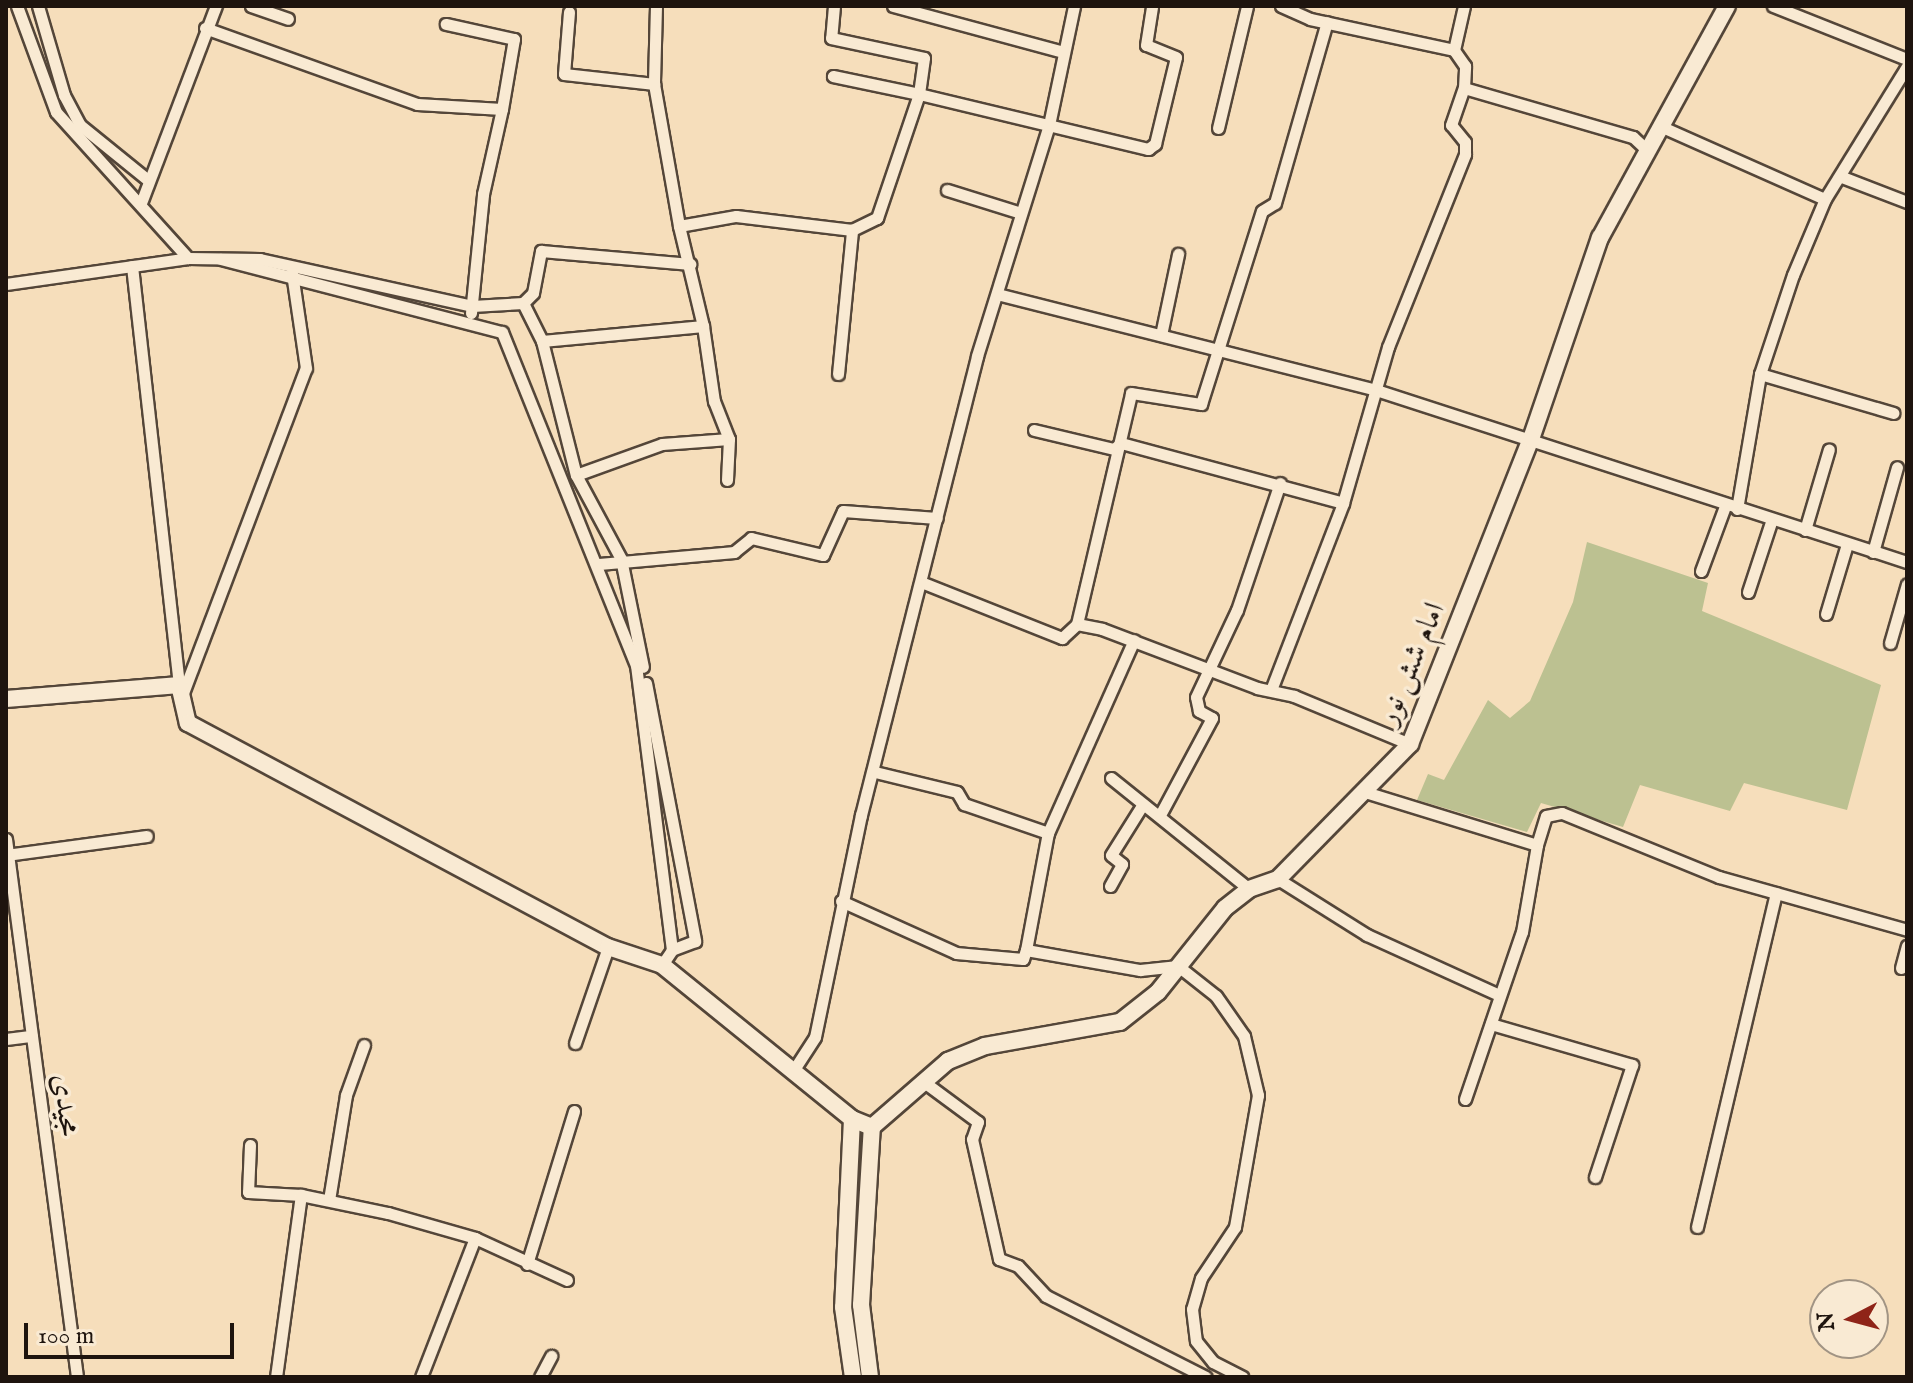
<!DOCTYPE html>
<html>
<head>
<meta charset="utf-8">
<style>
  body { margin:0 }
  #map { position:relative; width:1913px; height:1383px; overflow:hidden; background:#f6debb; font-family:"IM FELL English",Amiri,serif }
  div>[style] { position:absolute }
  .green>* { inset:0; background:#bcc191 }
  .roads { filter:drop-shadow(2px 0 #544639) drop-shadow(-2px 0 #544639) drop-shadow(0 2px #544639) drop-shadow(0 -2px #544639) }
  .street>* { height:11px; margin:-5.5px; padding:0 5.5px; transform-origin:5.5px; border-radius:5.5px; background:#f9ead3 }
  .secondary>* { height:16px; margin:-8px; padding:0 8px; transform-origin:8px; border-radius:8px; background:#f9ead3 }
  span { translate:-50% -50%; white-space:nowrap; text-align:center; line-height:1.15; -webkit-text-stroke:7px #f9ead3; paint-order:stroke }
  .street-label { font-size:30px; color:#1e140e }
  .frame { position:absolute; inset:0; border:8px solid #1e140e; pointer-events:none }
  .north { position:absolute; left:1809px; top:1279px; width:80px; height:80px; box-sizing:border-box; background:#f9ead3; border:2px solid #a19484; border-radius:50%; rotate:264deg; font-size:22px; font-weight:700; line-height:32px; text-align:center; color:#1e140e }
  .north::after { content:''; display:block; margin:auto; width:28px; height:36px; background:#8f2418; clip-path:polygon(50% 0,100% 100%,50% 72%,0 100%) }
  .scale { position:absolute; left:24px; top:1323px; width:210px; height:36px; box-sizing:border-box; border:4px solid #1e140e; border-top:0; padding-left:10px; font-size:24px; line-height:28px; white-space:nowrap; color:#1e140e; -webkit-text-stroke:6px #f9ead3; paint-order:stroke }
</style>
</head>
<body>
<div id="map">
  <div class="green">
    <div style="clip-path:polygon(1587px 542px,1708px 583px,1702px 611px,1881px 685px,1847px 810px,1744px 783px,1730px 811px,1640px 785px,1623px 827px,1541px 803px,1527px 832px,1417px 800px,1428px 774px,1444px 780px,1488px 700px,1510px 718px,1530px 701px,1573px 602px)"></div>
  </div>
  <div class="roads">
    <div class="street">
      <div style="left:17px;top:6px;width:113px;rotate:69.8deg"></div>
      <div style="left:56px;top:112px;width:197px;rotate:47.9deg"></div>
      <div style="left:38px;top:6px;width:93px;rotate:73.7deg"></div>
      <div style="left:64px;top:95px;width:34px;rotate:62deg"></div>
      <div style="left:80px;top:125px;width:87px;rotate:39deg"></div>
      <div style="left:251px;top:6px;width:39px;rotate:19deg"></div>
      <div style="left:656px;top:6px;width:78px;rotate:91.5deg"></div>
      <div style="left:654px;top:84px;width:144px;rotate:80deg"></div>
      <div style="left:834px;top:6px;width:32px;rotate:95deg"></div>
      <div style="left:831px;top:38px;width:95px;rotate:12.1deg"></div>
      <div style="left:924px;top:58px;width:36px;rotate:98deg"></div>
      <div style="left:919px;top:94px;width:236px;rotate:13.5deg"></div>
      <div style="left:1148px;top:149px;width:9px;rotate:-36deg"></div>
      <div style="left:1155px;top:144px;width:89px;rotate:-76.4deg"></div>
      <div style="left:1176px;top:57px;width:32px;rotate:-158deg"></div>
      <div style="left:1146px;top:45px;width:39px;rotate:-81deg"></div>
      <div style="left:893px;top:6px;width:176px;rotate:15.1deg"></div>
      <div style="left:1281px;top:6px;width:32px;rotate:24deg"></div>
      <div style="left:1310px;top:19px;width:147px;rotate:12.1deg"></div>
      <div style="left:1773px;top:6px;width:144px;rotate:21.6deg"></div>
      <div style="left:569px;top:12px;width:62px;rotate:94.6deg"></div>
      <div style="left:564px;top:74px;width:91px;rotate:6.3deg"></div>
      <div style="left:205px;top:28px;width:225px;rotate:19.7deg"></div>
      <div style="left:417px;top:104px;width:85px;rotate:3.4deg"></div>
      <div style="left:502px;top:109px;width:71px;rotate:-80.3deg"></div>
      <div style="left:514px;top:39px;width:70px;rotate:-167.6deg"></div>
      <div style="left:1464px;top:88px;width:176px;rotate:16.2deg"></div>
      <div style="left:1633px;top:137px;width:19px;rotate:43deg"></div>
      <div style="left:1660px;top:126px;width:180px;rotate:23.9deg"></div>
      <div style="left:1218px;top:128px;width:125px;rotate:-76.6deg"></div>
      <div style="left:1842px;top:177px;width:70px;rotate:21deg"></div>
      <div style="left:947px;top:190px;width:77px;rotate:17.3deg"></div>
      <div style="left:141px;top:203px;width:211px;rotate:-69.2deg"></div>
      <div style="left:221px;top:259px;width:290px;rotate:14.6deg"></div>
      <div style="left:502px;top:332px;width:359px;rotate:68.1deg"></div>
      <div style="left:636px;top:665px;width:287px;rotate:82.8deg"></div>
      <div style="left:672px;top:950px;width:18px;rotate:124deg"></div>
      <div style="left:132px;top:266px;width:422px;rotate:83.6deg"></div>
      <div style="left:6px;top:284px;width:184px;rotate:-8.1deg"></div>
      <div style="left:188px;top:258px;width:72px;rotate:0.8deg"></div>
      <div style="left:260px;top:259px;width:217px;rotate:12.5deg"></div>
      <div style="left:472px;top:306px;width:51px;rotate:-3.4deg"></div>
      <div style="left:523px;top:303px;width:14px;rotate:-45deg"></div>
      <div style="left:533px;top:293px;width:43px;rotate:-79.2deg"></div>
      <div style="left:541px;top:251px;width:150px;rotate:5deg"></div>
      <div style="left:997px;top:294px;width:388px;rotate:14.2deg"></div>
      <div style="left:1373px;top:389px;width:561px;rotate:17.95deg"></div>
      <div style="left:523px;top:303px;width:42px;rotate:63.4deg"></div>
      <div style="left:542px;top:341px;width:138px;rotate:75.8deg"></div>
      <div style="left:576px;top:475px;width:95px;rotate:61.8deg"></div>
      <div style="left:621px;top:559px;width:110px;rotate:78.5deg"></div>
      <div style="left:471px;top:313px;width:120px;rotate:-84.2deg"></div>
      <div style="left:483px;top:194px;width:87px;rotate:-77.4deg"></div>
      <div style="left:703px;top:326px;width:103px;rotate:-103.5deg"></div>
      <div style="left:679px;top:226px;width:58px;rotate:-10deg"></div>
      <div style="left:736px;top:216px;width:117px;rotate:6.9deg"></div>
      <div style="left:852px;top:230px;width:28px;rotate:-26deg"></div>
      <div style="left:877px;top:218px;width:131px;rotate:-71.3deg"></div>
      <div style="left:919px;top:94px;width:88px;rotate:-168.2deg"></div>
      <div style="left:1161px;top:335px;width:83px;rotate:-78.1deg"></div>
      <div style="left:542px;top:341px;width:162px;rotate:-5.3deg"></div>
      <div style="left:703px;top:326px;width:76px;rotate:81.7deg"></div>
      <div style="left:714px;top:401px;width:41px;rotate:68.5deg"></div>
      <div style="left:729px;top:439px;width:41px;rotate:92.8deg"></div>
      <div style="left:838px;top:374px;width:145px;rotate:-84.4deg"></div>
      <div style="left:1760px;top:374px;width:139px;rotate:16.3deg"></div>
      <div style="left:1034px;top:430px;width:82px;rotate:13.4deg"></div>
      <div style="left:1114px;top:449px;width:9px;rotate:-41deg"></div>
      <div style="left:1121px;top:443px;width:230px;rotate:15.1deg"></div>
      <div style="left:576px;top:475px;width:91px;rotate:-19.8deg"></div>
      <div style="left:662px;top:444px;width:67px;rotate:-4.3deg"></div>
      <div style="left:1737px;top:509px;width:137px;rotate:-80.3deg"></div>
      <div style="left:1760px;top:374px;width:104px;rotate:-71.6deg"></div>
      <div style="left:1793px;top:275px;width:82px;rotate:-67.2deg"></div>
      <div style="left:1825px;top:199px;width:156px;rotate:-58.3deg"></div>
      <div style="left:1805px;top:530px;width:84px;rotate:-73.5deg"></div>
      <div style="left:1873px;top:552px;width:88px;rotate:-74.2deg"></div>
      <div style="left:599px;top:564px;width:136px;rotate:-5.1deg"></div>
      <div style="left:734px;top:552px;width:22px;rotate:-39deg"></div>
      <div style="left:751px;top:538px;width:74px;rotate:13.3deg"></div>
      <div style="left:823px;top:555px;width:48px;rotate:-65.6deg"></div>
      <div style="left:843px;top:511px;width:94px;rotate:4.3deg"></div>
      <div style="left:1701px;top:571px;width:69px;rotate:-69.7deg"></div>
      <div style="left:921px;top:582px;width:152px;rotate:21.7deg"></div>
      <div style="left:1062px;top:638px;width:21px;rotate:-43deg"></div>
      <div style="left:1077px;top:624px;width:25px;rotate:11deg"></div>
      <div style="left:1102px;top:629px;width:166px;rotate:20.8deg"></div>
      <div style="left:1257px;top:688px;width:38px;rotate:12deg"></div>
      <div style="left:1294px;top:696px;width:126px;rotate:22.5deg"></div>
      <div style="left:1748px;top:592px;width:74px;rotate:-71.8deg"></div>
      <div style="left:1826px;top:614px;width:73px;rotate:-73.3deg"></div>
      <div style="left:1077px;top:624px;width:237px;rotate:-76.8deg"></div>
      <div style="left:1131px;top:393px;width:71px;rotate:8.9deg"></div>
      <div style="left:1201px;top:404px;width:202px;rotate:-72.5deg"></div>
      <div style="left:1262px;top:211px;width:15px;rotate:-32deg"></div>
      <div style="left:1275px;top:203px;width:188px;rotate:-74deg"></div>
      <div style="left:1890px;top:643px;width:61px;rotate:-73.9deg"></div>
      <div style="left:646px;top:683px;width:263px;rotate:79.2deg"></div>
      <div style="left:695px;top:941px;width:25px;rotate:159deg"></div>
      <div style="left:1271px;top:690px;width:200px;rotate:-68.9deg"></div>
      <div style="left:1343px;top:503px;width:162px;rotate:-73.9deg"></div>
      <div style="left:1388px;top:347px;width:208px;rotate:-68.2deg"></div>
      <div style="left:1465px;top:154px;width:12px;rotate:-90deg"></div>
      <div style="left:1465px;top:142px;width:22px;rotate:-129deg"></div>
      <div style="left:1451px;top:125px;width:39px;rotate:-71deg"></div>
      <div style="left:1464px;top:88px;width:22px;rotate:-87deg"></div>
      <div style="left:1465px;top:66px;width:19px;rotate:-125deg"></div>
      <div style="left:1454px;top:50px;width:45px;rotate:-77.2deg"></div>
      <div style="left:183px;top:693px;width:347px;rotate:-69.3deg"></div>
      <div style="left:306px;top:368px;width:96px;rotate:-98.4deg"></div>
      <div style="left:875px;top:772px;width:84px;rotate:13.7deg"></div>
      <div style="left:957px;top:792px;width:14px;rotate:60deg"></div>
      <div style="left:964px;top:804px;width:89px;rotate:19deg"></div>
      <div style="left:1111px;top:778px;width:177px;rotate:38.8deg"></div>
      <div style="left:1365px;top:792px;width:180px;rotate:17.1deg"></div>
      <div style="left:1537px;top:845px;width:30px;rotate:-73deg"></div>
      <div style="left:1546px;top:816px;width:16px;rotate:-11deg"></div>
      <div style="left:1562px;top:813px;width:170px;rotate:22.2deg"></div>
      <div style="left:1719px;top:877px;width:195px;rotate:15.7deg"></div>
      <div style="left:1160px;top:815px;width:110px;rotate:-61.8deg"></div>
      <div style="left:1212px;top:718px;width:15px;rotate:-152deg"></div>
      <div style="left:1199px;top:711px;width:14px;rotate:-102deg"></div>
      <div style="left:1196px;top:697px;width:96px;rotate:-64.8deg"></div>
      <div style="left:1237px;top:610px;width:134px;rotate:-71.3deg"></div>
      <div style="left:6px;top:839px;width:543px;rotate:82.48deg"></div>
      <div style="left:6px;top:855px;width:142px;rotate:-7.7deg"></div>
      <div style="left:1278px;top:879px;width:105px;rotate:32.2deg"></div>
      <div style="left:1367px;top:935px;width:145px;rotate:24.4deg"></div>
      <div style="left:1110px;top:886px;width:25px;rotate:-61deg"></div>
      <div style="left:1122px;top:864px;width:14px;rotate:-141deg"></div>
      <div style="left:1111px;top:855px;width:60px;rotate:-57.9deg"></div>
      <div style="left:841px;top:901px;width:126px;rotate:24.3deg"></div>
      <div style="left:956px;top:953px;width:67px;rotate:5.1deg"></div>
      <div style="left:1023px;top:959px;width:9px;rotate:-72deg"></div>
      <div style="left:1026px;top:950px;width:116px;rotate:10deg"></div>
      <div style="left:1140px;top:970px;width:38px;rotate:-6deg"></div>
      <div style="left:1178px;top:966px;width:48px;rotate:38.3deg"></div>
      <div style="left:1216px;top:996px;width:49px;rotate:55deg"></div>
      <div style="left:1244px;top:1036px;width:61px;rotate:76.7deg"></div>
      <div style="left:1258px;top:1095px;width:134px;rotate:99.9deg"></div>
      <div style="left:1235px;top:1227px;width:61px;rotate:123.7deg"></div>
      <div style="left:1201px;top:1278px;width:32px;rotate:106deg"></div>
      <div style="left:1192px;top:1309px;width:32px;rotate:83deg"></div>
      <div style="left:1196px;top:1341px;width:27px;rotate:51deg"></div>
      <div style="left:1213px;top:1362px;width:33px;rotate:27deg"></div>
      <div style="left:1026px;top:950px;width:119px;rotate:-79.4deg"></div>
      <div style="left:1048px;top:833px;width:211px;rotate:-66deg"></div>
      <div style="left:1901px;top:968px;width:23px;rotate:-75deg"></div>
      <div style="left:1491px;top:1024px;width:147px;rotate:16.2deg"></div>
      <div style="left:1632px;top:1065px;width:118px;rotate:108.3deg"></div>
      <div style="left:6px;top:1039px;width:26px;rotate:-7deg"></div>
      <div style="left:575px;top:1043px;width:102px;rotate:-71deg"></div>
      <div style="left:793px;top:1071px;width:40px;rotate:-57.1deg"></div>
      <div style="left:815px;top:1037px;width:227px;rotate:-78.3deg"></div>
      <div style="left:861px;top:815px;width:473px;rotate:-75.8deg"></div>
      <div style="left:977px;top:356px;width:242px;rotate:-72.7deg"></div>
      <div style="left:1049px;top:125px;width:122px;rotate:-78.1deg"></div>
      <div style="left:924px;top:1082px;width:67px;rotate:36.5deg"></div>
      <div style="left:978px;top:1122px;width:18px;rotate:109deg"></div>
      <div style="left:972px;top:1139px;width:123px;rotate:77.3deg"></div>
      <div style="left:999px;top:1259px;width:20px;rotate:20deg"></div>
      <div style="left:1018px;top:1266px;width:41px;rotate:47deg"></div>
      <div style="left:1046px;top:1296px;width:179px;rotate:26.9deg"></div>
      <div style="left:1465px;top:1099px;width:176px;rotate:-71.2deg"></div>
      <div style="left:1522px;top:932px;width:88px;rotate:-80.2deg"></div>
      <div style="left:250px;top:1145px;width:47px;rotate:92.4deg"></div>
      <div style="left:248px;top:1192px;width:53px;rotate:3.2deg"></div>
      <div style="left:301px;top:1195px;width:89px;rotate:11.7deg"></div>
      <div style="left:388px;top:1213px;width:91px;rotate:16deg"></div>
      <div style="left:475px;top:1238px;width:101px;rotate:24.5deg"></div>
      <div style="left:329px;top:1200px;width:106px;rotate:-80.8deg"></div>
      <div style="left:346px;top:1095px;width:53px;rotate:-70.2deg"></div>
      <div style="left:1697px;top:1227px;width:343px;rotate:-76.7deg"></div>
      <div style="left:527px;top:1264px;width:160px;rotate:-72.9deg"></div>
      <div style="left:276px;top:1377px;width:184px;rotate:-82.2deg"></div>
      <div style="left:421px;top:1377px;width:149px;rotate:-68.8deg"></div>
      <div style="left:540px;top:1377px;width:24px;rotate:-62deg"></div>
    </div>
    <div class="secondary">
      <div style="left:6px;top:699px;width:174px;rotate:-4.6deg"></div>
      <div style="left:179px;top:685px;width:39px;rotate:77deg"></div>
      <div style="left:188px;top:723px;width:476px;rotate:28.1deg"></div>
      <div style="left:608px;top:947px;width:57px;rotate:18.4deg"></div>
      <div style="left:662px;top:965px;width:245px;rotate:39deg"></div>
      <div style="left:852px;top:1119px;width:22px;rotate:22deg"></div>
      <div style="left:872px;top:1127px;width:101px;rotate:-41deg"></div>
      <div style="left:948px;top:1061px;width:40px;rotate:-22deg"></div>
      <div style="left:985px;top:1046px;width:137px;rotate:-10.1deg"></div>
      <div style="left:1120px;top:1022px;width:48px;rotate:-38.3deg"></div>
      <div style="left:1158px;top:992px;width:107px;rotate:-51.4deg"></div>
      <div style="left:1225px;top:908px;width:31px;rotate:-38deg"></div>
      <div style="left:1249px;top:889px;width:31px;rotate:-19deg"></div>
      <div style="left:1278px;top:879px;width:189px;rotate:-45.6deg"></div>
      <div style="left:1410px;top:744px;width:328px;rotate:-68.4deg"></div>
      <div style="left:1531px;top:439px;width:213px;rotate:-71.1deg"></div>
      <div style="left:1600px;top:238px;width:264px;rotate:-61.3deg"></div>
      <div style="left:852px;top:1119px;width:188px;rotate:92.7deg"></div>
      <div style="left:843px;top:1307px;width:71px;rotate:81.9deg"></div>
      <div style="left:870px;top:1377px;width:73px;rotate:-97.1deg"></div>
      <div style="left:861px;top:1305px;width:178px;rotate:-86.5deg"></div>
    </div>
  </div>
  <div class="street-label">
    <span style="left:1412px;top:664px;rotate:-67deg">امام شش نور</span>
    <span style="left:65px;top:1105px;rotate:83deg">مجیدی</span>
  </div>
  <div class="frame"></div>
  <div class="north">N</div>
  <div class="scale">100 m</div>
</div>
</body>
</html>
